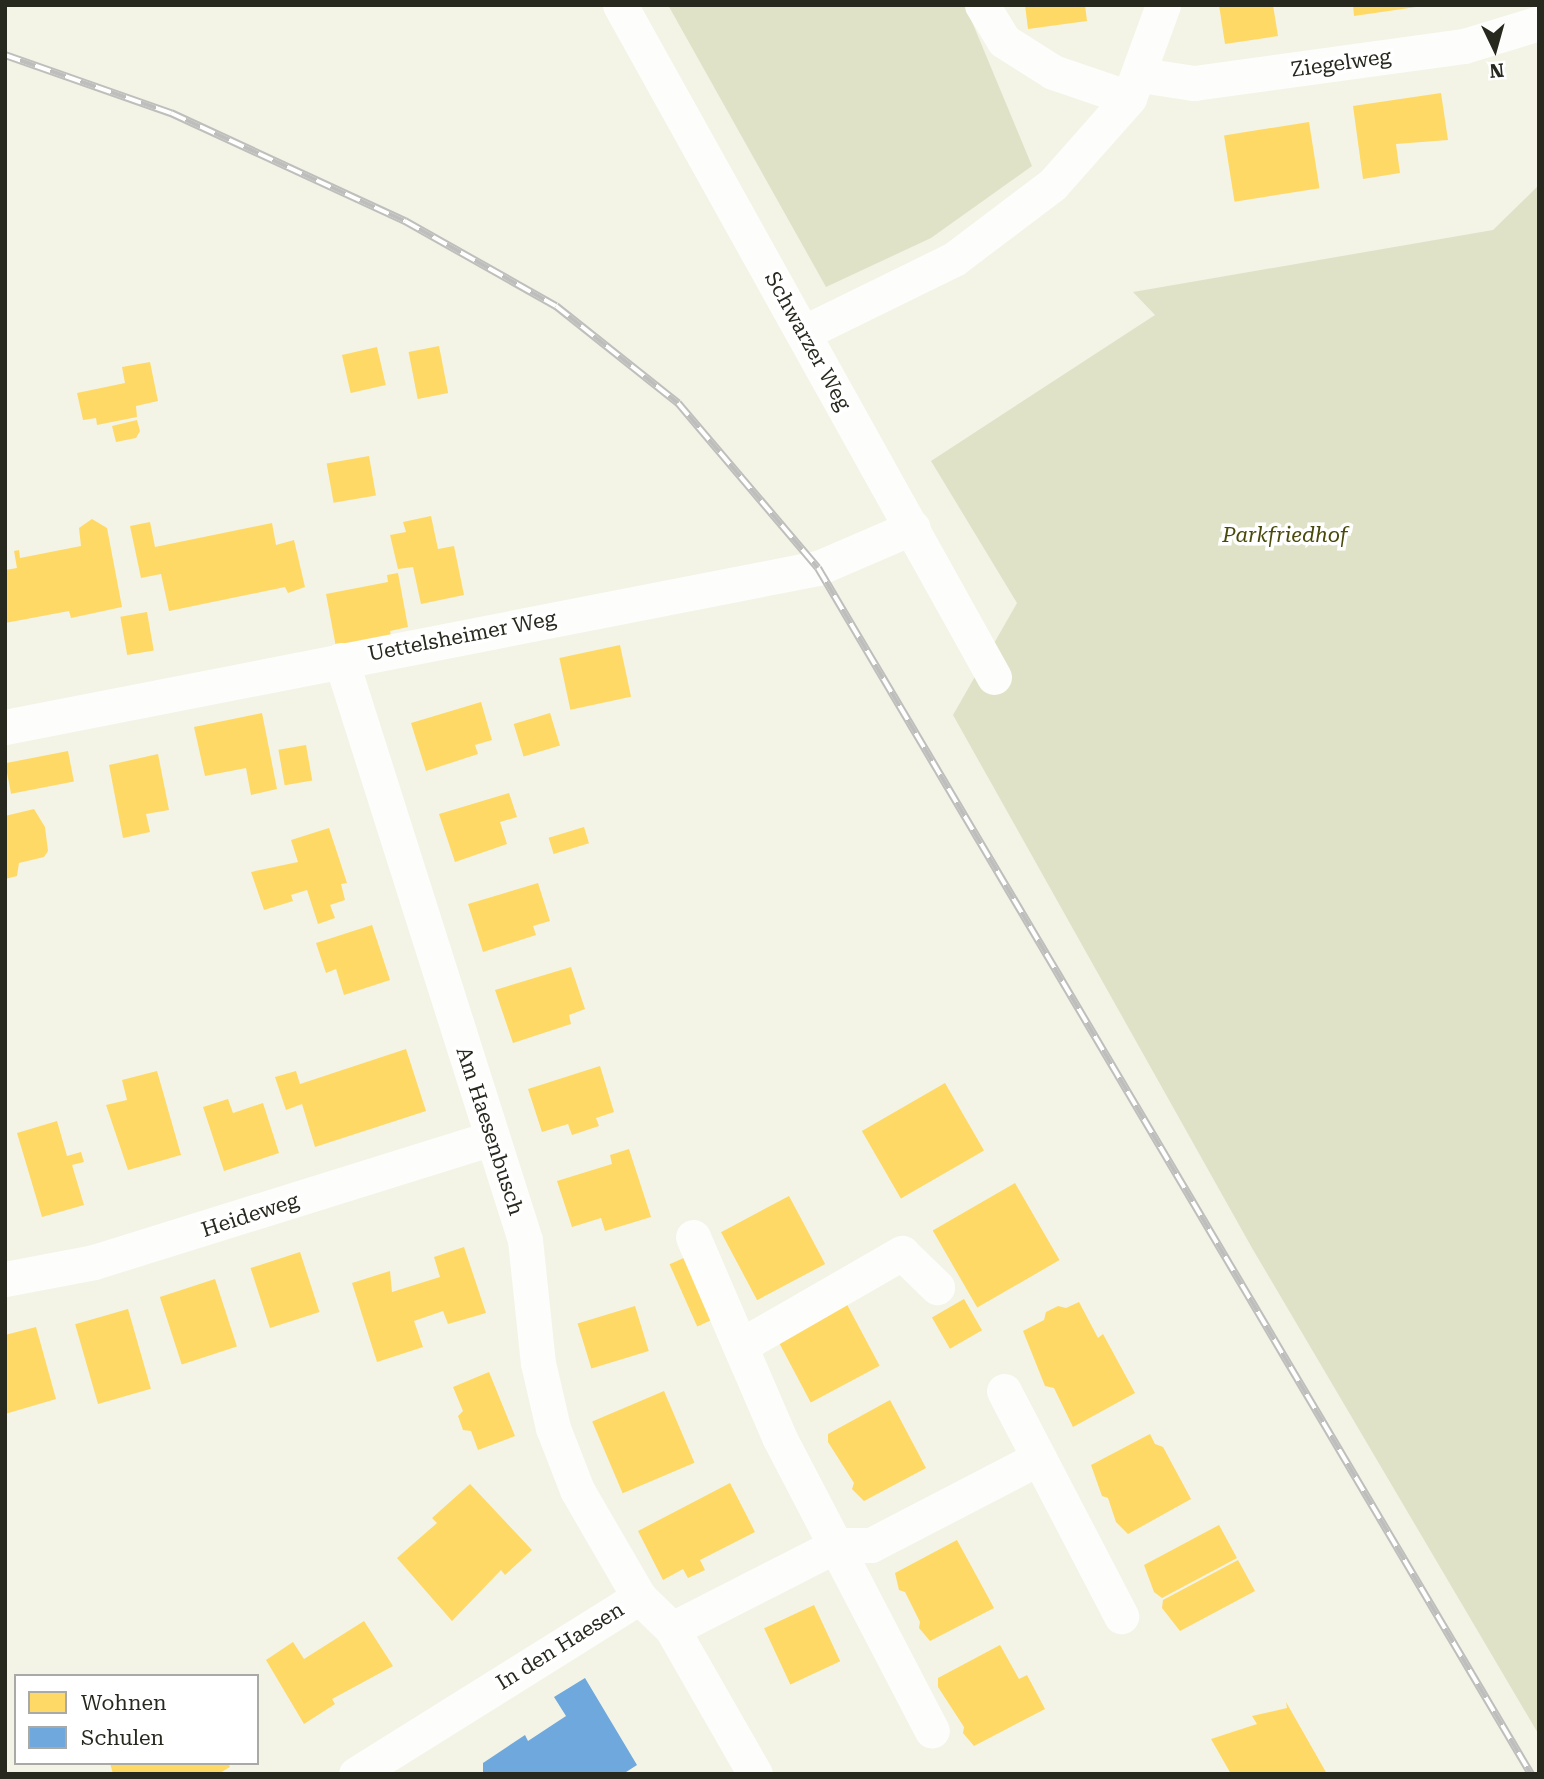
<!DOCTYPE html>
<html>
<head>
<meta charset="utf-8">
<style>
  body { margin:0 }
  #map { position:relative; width:1544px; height:1779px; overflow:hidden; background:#f3f4e6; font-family:"Roboto Serif",serif }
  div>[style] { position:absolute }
  .green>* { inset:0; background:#e0e2c7 }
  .homes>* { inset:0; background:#ffd966; transform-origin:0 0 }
  .schools>* { inset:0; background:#6fa8dc }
  .street>* { height:35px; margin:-17.5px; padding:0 17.5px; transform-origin:17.5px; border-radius:17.5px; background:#fdfdfb }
  .rail>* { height:8px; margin-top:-4px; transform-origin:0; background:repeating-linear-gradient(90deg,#fff 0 16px,#bebebc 0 32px); box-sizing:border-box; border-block:2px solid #bebebc }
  span { translate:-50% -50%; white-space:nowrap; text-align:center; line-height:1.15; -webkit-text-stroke:7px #fff; paint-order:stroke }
  .street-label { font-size:21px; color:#27281e }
  .park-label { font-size:21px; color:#49490b; font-style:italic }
  .frame { position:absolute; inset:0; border:7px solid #27281e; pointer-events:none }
  .legend { position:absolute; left:14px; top:1674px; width:245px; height:91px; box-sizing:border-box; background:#fff; border:2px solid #a9a9a5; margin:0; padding:9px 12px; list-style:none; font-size:21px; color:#27281e }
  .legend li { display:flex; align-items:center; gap:14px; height:35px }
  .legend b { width:35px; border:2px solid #a9a9a5 }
  .north { position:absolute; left:1460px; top:14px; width:70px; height:70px; -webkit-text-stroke:5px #fff; paint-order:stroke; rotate:175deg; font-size:19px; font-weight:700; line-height:28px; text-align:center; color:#27281e }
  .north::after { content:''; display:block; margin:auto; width:24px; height:32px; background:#27281e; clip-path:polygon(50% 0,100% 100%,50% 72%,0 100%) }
</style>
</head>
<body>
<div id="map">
  <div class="green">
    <div style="clip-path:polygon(668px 5px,965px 5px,1032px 166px,931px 238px,826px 287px)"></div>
    <div style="clip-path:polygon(1539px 185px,1539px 1735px,1252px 1248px,953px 715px,1017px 603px,931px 461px,1155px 315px,1133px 292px,1493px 230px)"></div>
  </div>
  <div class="homes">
    <div style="clip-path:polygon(1025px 5px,1085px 5px,1087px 21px,1028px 29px)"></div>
    <div style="clip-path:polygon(1219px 5px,1273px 5px,1278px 36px,1225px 44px)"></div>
    <div style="clip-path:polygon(1353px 5px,1416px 5px,1416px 7px,1354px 16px)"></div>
    <div style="clip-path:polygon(1441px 93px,1448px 140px,1396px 144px,1400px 173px,1363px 179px,1353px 106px)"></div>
    <div style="left:1309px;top:122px;width:67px;height:86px;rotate:81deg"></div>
    <div style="left:439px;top:346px;width:48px;height:31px;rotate:79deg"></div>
    <div style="left:377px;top:347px;width:39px;height:36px;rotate:77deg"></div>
    <div style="clip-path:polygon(150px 362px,158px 401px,136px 406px,137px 417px,97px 425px,96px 418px,83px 420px,77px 393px,125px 383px,122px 367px)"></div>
    <div style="clip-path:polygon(137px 420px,140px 431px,136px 438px,116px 442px,112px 426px)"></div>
    <div style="left:369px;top:456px;width:40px;height:43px;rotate:80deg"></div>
    <div style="clip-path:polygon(431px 516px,438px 549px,454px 546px,464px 595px,421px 604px,413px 567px,398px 569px,390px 535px,406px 532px,403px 522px)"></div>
    <div style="clip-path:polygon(92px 519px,107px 528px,122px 607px,71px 618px,69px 611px,5px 623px,5px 570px,17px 568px,14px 551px,19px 550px,20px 558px,81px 546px,79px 528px)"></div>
    <div style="clip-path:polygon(150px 522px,155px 547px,272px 523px,276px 545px,294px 540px,305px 587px,288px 593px,285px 587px,169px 611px,161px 574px,141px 578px,130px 526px)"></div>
    <div style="clip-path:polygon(398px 573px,408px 627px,390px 631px,391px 636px,336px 647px,326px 594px,388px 582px,387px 575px)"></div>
    <div style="left:147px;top:612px;width:39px;height:27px;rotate:80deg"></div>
    <div style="left:620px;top:645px;width:53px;height:62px;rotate:78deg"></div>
    <div style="clip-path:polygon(481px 702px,492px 740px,475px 745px,478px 754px,426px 771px,411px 723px)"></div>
    <div style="clip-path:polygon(262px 713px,277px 789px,251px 795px,246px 768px,205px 776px,194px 727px)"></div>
    <div style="left:550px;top:713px;width:34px;height:38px;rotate:73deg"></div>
    <div style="left:306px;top:745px;width:36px;height:28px;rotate:80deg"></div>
    <div style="left:68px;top:751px;width:31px;height:64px;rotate:79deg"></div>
    <div style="clip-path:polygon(158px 754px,169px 810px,146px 814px,150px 832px,123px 838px,109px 765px)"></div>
    <div style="clip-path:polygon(509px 793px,517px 817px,500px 822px,507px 844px,455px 862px,439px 814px)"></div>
    <div style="clip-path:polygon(34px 809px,45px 827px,48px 851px,44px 857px,19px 863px,17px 876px,5px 879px,5px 816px)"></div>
    <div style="left:584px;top:827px;width:17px;height:37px;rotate:73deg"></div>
    <div style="clip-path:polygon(329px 828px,347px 883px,341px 884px,345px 900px,330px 905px,335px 918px,318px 924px,307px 890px,291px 895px,293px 901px,264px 910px,251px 872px,298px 862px,291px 840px)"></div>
    <div style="clip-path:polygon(538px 883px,550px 921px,533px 926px,536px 935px,483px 952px,468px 904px)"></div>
    <div style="clip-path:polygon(372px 925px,390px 980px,344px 995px,336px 969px,326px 973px,316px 943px)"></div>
    <div style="clip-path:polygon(571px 967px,585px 1009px,569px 1015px,571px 1024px,513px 1043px,495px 990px)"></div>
    <div style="clip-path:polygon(406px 1049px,426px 1111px,315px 1147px,302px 1104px,286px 1110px,275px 1077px,296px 1071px,300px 1084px)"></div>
    <div style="clip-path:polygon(600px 1066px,614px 1112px,596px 1118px,599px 1126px,572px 1135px,568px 1124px,542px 1132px,528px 1089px)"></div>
    <div style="clip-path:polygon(157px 1071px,181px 1155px,128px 1170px,106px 1105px,127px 1100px,122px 1080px)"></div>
    <div style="left:945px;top:1083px;width:78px;height:96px;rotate:60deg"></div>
    <div style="clip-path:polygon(228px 1099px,233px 1113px,263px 1103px,279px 1153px,224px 1171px,203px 1107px)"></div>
    <div style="clip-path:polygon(57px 1121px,67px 1156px,81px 1152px,84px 1162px,72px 1165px,84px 1205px,42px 1217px,17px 1133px)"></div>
    <div style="clip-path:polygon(629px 1149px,651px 1217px,605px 1231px,601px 1218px,572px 1227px,557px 1181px,612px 1164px,610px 1155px)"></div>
    <div style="left:1015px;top:1183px;width:89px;height:95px;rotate:60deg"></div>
    <div style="left:789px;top:1196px;width:77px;height:77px;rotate:62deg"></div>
    <div style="clip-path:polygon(464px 1247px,486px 1313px,448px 1324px,443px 1311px,414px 1321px,423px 1347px,377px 1362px,352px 1283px,390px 1271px,392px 1292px,440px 1277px,434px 1257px)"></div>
    <div style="left:300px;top:1252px;width:63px;height:52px;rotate:72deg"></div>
    <div style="left:686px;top:1257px;width:68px;height:18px;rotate:66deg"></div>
    <div style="left:215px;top:1279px;width:71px;height:58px;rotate:72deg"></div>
    <div style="left:843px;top:1297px;width:78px;height:78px;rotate:62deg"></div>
    <div style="left:964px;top:1299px;width:36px;height:37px;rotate:60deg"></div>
    <div style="clip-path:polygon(1079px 1302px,1098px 1338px,1103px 1334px,1135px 1393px,1073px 1427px,1054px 1388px,1045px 1386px,1023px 1331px,1044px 1320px,1046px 1312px,1058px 1306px,1066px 1308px)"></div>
    <div style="left:635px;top:1306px;width:47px;height:60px;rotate:73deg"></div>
    <div style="left:128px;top:1309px;width:83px;height:55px;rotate:74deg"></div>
    <div style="clip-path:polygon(36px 1327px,56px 1399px,5px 1414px,5px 1335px)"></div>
    <div style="clip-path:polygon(489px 1372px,515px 1436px,478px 1450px,471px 1431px,463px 1430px,458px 1416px,463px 1411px,453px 1387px)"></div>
    <div style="left:664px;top:1391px;width:78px;height:78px;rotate:67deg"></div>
    <div style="clip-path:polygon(890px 1400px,926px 1468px,864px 1501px,852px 1489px,854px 1483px,828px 1442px,828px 1434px)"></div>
    <div style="clip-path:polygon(1150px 1434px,1155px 1444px,1163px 1447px,1191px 1499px,1128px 1534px,1116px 1522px,1108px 1498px,1102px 1496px,1091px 1465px)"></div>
    <div style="clip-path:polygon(730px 1483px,755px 1532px,700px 1560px,705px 1570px,688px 1578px,683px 1569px,663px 1580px,638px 1531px)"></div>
    <div style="clip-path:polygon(470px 1484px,532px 1550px,505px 1575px,501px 1570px,452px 1621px,397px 1558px,437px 1523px,432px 1518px)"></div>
    <div style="clip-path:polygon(1219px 1525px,1237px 1558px,1162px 1598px,1154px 1592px,1144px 1565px)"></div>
    <div style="clip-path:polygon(957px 1540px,994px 1608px,930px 1641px,919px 1628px,920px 1622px,905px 1592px,899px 1590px,895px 1573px)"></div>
    <div style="clip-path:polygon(1238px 1560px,1255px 1591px,1180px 1631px,1162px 1608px,1163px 1600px)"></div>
    <div style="left:814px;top:1605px;width:62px;height:55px;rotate:65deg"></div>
    <div style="clip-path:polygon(364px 1621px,393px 1666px,332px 1699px,335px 1704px,304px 1724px,266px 1660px,293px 1642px,304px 1659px)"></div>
    <div style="clip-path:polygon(1000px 1645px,1019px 1679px,1027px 1675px,1045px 1709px,974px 1746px,963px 1733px,964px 1727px,938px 1687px,938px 1678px)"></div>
    <div style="clip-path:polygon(1286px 1702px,1327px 1774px,1231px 1774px,1211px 1739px,1257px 1724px,1252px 1716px,1287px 1708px)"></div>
    <div style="clip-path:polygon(110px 1763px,228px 1763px,230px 1767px,218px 1774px,113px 1774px)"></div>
  </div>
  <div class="schools">
    <div style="clip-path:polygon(585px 1678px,637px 1765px,623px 1774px,483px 1774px,483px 1763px,525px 1735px,528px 1741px,566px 1716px,554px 1697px)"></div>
  </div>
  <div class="street">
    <div style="left:620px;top:5px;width:769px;rotate:60.9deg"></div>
    <div style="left:982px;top:5px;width:42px;rotate:58.6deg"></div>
    <div style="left:1004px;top:41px;width:58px;rotate:32.3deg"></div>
    <div style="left:1053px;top:72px;width:80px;rotate:18.9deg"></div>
    <div style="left:1141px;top:75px;width:54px;rotate:8.6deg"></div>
    <div style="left:1194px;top:83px;width:273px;rotate:-7.8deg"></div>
    <div style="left:1464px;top:46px;width:78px;rotate:-17deg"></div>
    <div style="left:803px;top:333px;width:168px;rotate:-26.1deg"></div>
    <div style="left:954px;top:259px;width:124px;rotate:-37.1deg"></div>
    <div style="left:1053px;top:184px;width:115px;rotate:-48.5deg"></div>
    <div style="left:1129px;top:98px;width:99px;rotate:-69.9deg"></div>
    <div style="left:341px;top:660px;width:608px;rotate:72.4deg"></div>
    <div style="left:525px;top:1240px;width:124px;rotate:84deg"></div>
    <div style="left:538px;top:1363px;width:67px;rotate:77deg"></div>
    <div style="left:553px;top:1428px;width:66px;rotate:68.8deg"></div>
    <div style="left:577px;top:1490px;width:124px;rotate:59.9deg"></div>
    <div style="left:639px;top:1597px;width:46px;rotate:44.1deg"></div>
    <div style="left:672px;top:1629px;width:185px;rotate:-27deg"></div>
    <div style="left:837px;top:1545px;width:34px"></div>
    <div style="left:871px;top:1545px;width:189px;rotate:-27.4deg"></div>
    <div style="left:5px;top:727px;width:828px;rotate:-11.07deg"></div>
    <div style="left:818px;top:568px;width:103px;rotate:-23.3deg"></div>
    <div style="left:693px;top:1237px;width:218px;rotate:66.7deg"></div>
    <div style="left:779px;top:1437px;width:331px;rotate:62.5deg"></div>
    <div style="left:5px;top:1279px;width:91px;rotate:-10.8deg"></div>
    <div style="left:94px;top:1262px;width:416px;rotate:-17.3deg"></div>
    <div style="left:740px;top:1346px;width:187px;rotate:-29.9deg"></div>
    <div style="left:902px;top:1253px;width:49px;rotate:44.2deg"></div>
    <div style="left:1004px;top:1391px;width:254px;rotate:62.5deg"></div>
    <div style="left:672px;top:1629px;width:167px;rotate:60.2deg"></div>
    <div style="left:356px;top:1774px;width:334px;rotate:-32deg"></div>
  </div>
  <div class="rail">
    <div style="left:5px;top:55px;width:176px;rotate:19.3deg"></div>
    <div style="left:171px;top:113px;width:258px;rotate:24.8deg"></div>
    <div style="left:405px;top:221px;width:173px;rotate:29.4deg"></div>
    <div style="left:556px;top:306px;width:156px;rotate:38.5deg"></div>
    <div style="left:678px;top:403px;width:216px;rotate:49.7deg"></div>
    <div style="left:818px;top:568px;width:1401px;rotate:59.41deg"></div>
  </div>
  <div class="street-label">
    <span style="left:1341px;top:63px;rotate:-8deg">Ziegelweg</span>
    <span style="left:808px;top:341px;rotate:61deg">Schwarzer Weg</span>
    <span style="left:462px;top:636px;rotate:-11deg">Uettelsheimer Weg</span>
    <span style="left:490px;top:1131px;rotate:72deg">Am Haesenbusch</span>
    <span style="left:250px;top:1215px;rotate:-18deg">Heideweg</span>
    <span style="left:560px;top:1646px;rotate:-32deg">In den Haesen</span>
  </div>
  <div class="park-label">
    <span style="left:1285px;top:535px">Parkfriedhof</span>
  </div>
  <div class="frame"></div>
  <ul class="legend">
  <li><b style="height:19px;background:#ffd966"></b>Wohnen</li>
  <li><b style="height:19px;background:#6fa8dc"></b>Schulen</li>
  </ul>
  <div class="north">N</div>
</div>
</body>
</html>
